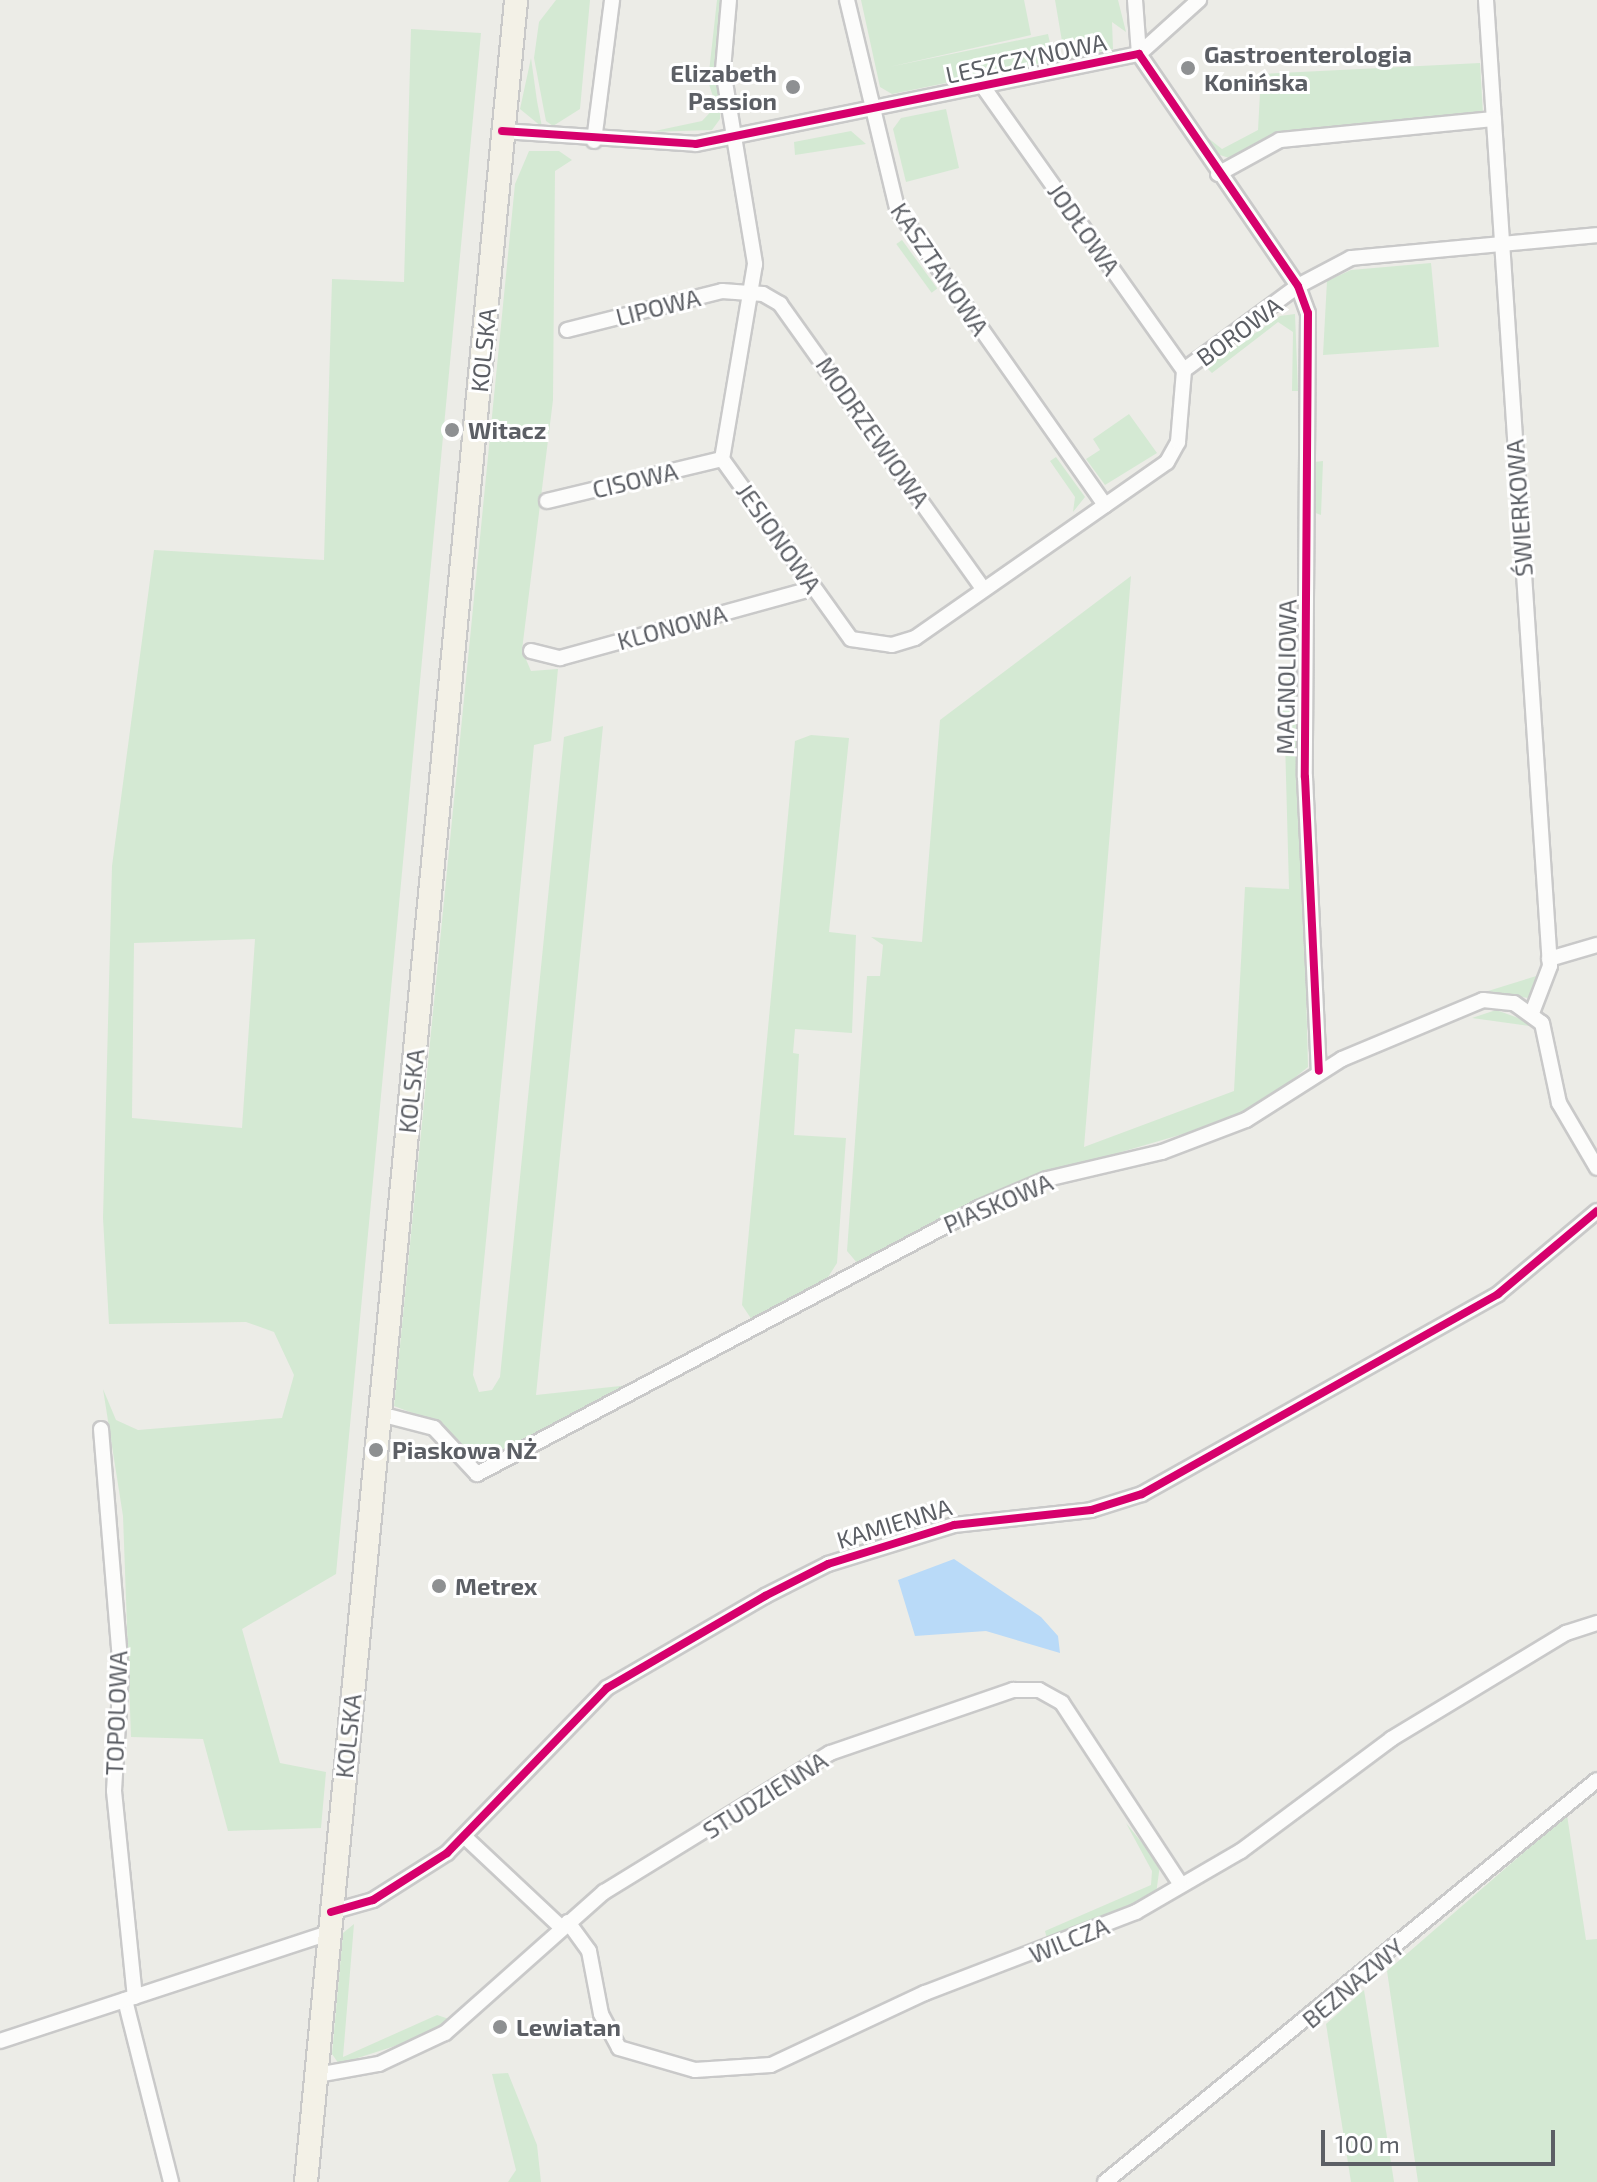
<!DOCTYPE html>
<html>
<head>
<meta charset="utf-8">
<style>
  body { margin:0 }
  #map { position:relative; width:1597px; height:2182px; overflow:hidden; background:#ecece7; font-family:"Exo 2",sans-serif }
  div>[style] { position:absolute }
  .green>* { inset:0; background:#d4e9d3; transform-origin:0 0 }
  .water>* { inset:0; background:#b9daf8 }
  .roads { filter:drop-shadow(2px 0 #c9c9c9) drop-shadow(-2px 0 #c9c9c9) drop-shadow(0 2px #c9c9c9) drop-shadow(0 -2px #c9c9c9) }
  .street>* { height:14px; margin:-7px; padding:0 7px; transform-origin:7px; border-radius:7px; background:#fcfcfb }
  .primary>* { height:22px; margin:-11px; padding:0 11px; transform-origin:11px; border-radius:11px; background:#f3f1e7 }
  .cycleway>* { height:8px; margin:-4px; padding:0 4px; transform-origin:4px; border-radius:4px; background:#d6006c }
  .dots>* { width:22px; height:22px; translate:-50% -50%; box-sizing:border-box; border:4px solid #fff; border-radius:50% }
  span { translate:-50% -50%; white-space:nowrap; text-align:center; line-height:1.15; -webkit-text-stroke:6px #fff; paint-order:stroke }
  .poi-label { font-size:24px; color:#5c5f65; font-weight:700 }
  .left { translate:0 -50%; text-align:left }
  .right { translate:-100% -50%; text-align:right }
  .street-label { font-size:24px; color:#5c5f65 }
  .scale { position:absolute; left:1321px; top:2130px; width:234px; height:36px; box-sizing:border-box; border:4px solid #5c5f65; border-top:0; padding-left:10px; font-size:24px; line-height:28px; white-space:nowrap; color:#5c5f65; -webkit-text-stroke:6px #fff; paint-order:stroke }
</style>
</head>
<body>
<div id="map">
  <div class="green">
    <div style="clip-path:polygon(556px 0,590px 0,580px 109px,553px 126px,546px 121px,534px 58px,539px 22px)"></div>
    <div style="clip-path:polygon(717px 0,723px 0,720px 119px,712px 130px,650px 132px,702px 121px,716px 106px,708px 81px)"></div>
    <div style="clip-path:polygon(861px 0,1024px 0,1031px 35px,889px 67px,1048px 34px,1054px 61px,892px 94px,880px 87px)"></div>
    <div style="clip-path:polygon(1055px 0,1118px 0,1126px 32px,1112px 22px,1113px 49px,1065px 59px)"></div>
    <div style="clip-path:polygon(evenodd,411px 29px,481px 33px,336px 1574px,242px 1629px,280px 1763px,326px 1772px,321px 1828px,228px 1831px,203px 1739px,131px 1737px,123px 1516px,103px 1389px,116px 1420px,138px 1430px,282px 1418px,294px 1375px,274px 1332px,246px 1322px,109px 1324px,103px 1218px,112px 866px,154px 550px,324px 560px,332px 279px,404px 282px,411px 29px,255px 939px,242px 1128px,132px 1118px,134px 943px,255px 939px)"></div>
    <div style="clip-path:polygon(531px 58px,537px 101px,542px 127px,520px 109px)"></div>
    <div style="clip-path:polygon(1480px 63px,1483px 114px,1281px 133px,1232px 159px,1217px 154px,1203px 134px,1222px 149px,1258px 130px,1261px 74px)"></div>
    <div style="clip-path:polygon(946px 109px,959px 168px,906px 182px,893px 129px,901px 118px)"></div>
    <div style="clip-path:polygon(851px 131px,866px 144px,795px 155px,794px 142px)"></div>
    <div style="clip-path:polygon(529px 151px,559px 151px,572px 160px,555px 171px,553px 400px,522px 650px,531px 671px,558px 669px,551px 741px,534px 745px,473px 1375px,479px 1392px,492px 1390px,500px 1377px,564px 737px,603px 726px,536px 1395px,630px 1385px,488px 1459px,470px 1454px,439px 1423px,394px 1406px,515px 184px)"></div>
    <div style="left:902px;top:240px;width:60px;height:7px;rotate:54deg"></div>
    <div style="clip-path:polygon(1431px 263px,1439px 347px,1323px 355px,1327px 281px,1351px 270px)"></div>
    <div style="clip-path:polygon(1295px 314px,1298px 391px,1292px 391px,1293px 332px,1278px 322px,1212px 373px,1206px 367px,1280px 316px)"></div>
    <div style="clip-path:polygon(1129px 414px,1157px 453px,1105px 485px,1086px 459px,1100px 450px,1093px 439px)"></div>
    <div style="clip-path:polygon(1056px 457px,1085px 497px,1073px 512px,1075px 497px,1050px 461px)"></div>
    <div style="clip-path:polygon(1323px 461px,1321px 515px,1313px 512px,1314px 462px)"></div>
    <div style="clip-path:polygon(1131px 576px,1084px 1147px,1234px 1091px,1245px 887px,1289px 889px,1285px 740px,1276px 702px,1289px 690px,1289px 672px,1298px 672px,1308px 1067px,1248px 1115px,1046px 1174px,858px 1264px,847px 1251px,867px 976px,880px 976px,883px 945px,871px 937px,922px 942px,940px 720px)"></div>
    <div style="clip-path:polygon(811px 735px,849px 738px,829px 932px,856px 935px,852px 1033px,795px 1029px,793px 1053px,799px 1054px,794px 1135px,846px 1138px,837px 1263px,825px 1282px,752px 1320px,742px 1305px,795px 741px)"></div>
    <div style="clip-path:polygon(1543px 974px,1528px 998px,1488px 991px)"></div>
    <div style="clip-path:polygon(1496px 1010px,1524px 1020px,1530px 1026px,1472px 1018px)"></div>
    <div style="clip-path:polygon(1567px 1815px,1586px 1940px,1597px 1939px,1597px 2182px,1418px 2182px,1387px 1971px)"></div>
    <div style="clip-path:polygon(1126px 1823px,1160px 1865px,1156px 1894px,1048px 1943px,1045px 1931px,1151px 1885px,1152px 1871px)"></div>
    <div style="clip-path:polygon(354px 1924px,343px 2057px,437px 2015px,449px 2019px,426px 2036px,339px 2064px,332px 2054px,343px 1933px)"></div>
    <div style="clip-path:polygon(1364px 1990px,1394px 2182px,1351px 2182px,1326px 2024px)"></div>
    <div style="clip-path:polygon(508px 2073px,537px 2145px,541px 2182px,508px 2182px,516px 2170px,492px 2074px)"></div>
  </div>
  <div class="water">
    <div style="clip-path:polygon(954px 1559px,1041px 1617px,1058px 1636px,1060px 1653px,986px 1631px,915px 1636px,898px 1580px)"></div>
  </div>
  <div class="roads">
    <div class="street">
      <div style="left:729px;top:0;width:70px;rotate:94.9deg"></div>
      <div style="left:723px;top:70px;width:197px;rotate:80.6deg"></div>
      <div style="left:755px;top:264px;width:198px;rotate:99.6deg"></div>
      <div style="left:722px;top:459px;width:221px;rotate:54.4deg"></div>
      <div style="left:851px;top:639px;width:41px;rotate:8.3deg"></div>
      <div style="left:892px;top:645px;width:24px;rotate:-17deg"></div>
      <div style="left:915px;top:638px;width:307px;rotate:-34.9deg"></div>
      <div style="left:1167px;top:462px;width:23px;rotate:-61deg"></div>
      <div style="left:1178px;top:442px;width:72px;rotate:-85.2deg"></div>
      <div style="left:847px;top:0;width:215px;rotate:76.5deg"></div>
      <div style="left:897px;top:209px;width:362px;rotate:54.9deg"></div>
      <div style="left:1135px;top:0;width:54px;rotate:85.8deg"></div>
      <div style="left:1486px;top:0;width:968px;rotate:86.21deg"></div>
      <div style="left:1550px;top:966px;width:50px;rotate:111deg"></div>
      <div style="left:1139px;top:54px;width:81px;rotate:-42deg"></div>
      <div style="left:984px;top:88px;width:346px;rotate:54.7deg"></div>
      <div style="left:502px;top:131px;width:194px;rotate:3.8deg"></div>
      <div style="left:696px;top:144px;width:452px;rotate:-11.5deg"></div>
      <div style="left:1139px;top:54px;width:281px;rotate:55.6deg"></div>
      <div style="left:1298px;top:286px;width:29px;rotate:70deg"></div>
      <div style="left:1308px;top:313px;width:464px;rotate:90.4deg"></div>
      <div style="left:1305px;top:777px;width:294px;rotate:87.3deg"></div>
      <div style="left:594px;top:141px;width:142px;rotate:-82.7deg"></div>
      <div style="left:1218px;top:174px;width:71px;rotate:-28.7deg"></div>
      <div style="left:1280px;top:140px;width:215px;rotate:-5.6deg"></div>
      <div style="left:567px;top:330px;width:160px;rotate:-14.1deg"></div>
      <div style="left:722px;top:291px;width:41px;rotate:4.2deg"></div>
      <div style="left:763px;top:294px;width:20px;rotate:30deg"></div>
      <div style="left:780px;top:304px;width:350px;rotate:54.5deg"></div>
      <div style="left:1184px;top:370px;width:142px;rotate:-36.4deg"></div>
      <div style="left:1298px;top:286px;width:60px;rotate:-27.8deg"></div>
      <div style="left:1351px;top:258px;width:247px;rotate:-5.3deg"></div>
      <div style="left:547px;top:501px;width:180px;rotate:-13.5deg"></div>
      <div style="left:531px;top:651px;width:30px;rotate:14deg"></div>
      <div style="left:560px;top:658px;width:263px;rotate:-15.4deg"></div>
      <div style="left:1549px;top:959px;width:50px;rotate:-16.3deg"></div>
      <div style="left:380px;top:1414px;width:56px;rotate:14.5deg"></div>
      <div style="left:434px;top:1428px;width:63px;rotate:46.9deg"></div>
      <div style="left:477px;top:1474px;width:568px;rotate:-27.92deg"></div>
      <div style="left:979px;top:1208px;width:74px;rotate:-23.1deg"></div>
      <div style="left:1047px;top:1179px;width:118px;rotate:-13.2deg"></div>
      <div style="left:1162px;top:1152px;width:90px;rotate:-20.9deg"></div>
      <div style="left:1246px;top:1120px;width:114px;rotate:-32.4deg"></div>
      <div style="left:1342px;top:1059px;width:153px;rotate:-22.7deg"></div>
      <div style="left:1483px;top:1000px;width:31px;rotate:6deg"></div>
      <div style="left:1514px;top:1003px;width:34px;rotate:36deg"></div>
      <div style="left:1542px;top:1023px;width:82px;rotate:78deg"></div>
      <div style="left:1559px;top:1103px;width:75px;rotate:59.7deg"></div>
      <div style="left:101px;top:1429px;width:245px;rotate:85.3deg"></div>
      <div style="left:121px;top:1673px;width:118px;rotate:93.4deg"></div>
      <div style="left:114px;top:1791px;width:207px;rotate:84.2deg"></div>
      <div style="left:465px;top:1837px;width:132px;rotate:43.2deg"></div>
      <div style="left:331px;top:1912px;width:44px;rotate:-15.9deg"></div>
      <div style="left:373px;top:1900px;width:88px;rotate:-32.4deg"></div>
      <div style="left:447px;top:1853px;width:230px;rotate:-45.9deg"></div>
      <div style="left:607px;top:1688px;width:183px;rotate:-30.2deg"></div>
      <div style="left:765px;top:1596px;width:71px;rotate:-26.9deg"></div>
      <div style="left:828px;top:1564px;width:132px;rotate:-17.2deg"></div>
      <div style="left:954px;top:1525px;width:138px;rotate:-6.2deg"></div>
      <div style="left:1091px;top:1510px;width:53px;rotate:-17.4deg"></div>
      <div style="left:1142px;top:1494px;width:408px;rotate:-29.3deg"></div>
      <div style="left:1498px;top:1294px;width:129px;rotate:-40deg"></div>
      <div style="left:568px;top:1922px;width:36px;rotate:54deg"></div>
      <div style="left:589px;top:1951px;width:64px;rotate:79.2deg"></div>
      <div style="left:601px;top:2014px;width:38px;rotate:62deg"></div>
      <div style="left:619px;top:2048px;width:79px;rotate:16.1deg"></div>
      <div style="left:695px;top:2070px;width:76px;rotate:-3.8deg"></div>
      <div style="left:771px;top:2065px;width:170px;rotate:-25.1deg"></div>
      <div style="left:925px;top:1993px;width:226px;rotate:-21deg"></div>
      <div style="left:1136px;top:1912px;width:121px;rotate:-30.2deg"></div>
      <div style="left:1241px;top:1851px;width:187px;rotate:-36.7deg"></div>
      <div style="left:1391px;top:1739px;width:205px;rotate:-31.2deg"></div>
      <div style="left:1566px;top:1633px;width:33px;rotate:-18deg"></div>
      <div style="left:125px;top:2000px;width:188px;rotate:75.8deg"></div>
      <div style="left:0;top:2041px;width:346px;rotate:-18.2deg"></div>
      <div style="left:317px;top:2075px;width:63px;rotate:-10.1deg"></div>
      <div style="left:379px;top:2064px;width:73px;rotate:-25.2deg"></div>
      <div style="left:445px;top:2033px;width:213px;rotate:-41.6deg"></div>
      <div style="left:604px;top:1892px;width:265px;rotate:-31.6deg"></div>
      <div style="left:830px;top:1753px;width:194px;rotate:-19deg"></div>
      <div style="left:1013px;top:1690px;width:26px"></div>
      <div style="left:1039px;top:1690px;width:26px;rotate:29deg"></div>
      <div style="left:1062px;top:1703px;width:214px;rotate:56.8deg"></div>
      <div style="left:1105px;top:2182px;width:635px;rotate:-39.25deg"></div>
    </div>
    <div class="primary">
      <div style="left:306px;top:2182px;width:2192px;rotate:-84.5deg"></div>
    </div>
  </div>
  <div class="cycleway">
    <div style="left:502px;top:131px;width:194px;rotate:3.8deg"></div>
    <div style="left:696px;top:144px;width:452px;rotate:-11.5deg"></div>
    <div style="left:1139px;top:54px;width:281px;rotate:55.6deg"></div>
    <div style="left:1298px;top:286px;width:29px;rotate:70deg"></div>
    <div style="left:1308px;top:313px;width:464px;rotate:90.4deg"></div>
    <div style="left:1305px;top:777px;width:294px;rotate:87.3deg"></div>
    <div style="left:331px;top:1912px;width:44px;rotate:-15.9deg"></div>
    <div style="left:373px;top:1900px;width:88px;rotate:-32.4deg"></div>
    <div style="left:447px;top:1853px;width:230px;rotate:-45.9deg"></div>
    <div style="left:607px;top:1688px;width:183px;rotate:-30.2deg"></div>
    <div style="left:765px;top:1596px;width:71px;rotate:-26.9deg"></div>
    <div style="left:828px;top:1564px;width:132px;rotate:-17.2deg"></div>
    <div style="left:954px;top:1525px;width:138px;rotate:-6.2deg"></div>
    <div style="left:1091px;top:1510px;width:53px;rotate:-17.4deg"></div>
    <div style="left:1142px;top:1494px;width:408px;rotate:-29.3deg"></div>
    <div style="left:1498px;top:1294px;width:129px;rotate:-40deg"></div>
  </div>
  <div class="dots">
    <div style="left:1188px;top:68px;background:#8e9092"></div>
    <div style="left:793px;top:87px;background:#8e9092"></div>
    <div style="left:452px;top:430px;background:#8e9092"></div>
    <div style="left:376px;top:1450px;background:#8e9092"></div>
    <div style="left:439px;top:1586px;background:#8e9092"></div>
    <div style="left:500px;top:2027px;background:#8e9092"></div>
  </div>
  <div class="poi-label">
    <span class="left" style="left:1204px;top:68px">Gastroenterologia<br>Konińska</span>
    <span class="right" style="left:777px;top:87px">Elizabeth<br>Passion</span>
    <span class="left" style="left:468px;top:430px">Witacz</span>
    <span class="left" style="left:392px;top:1450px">Piaskowa NŻ</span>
    <span class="left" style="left:455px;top:1586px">Metrex</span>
    <span class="left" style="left:516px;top:2027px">Lewiatan</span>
  </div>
  <div class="street-label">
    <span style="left:1026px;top:58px;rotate:-12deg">LESZCZYNOWA</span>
    <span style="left:1084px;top:229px;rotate:55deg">JODŁOWA</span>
    <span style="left:940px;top:269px;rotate:56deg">KASZTANOWA</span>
    <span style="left:658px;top:307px;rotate:-14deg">LIPOWA</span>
    <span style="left:1239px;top:331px;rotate:-36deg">BOROWA</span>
    <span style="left:483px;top:350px;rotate:-84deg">KOLSKA</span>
    <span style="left:873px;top:432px;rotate:55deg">MODRZEWIOWA</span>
    <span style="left:635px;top:480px;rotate:-13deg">CISOWA</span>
    <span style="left:1519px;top:508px;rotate:-94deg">ŚWIERKOWA</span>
    <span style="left:779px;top:538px;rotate:55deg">JESIONOWA</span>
    <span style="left:672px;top:627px;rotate:-15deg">KLONOWA</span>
    <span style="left:1286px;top:677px;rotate:-89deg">MAGNOLIOWA</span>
    <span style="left:411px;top:1091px;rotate:-84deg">KOLSKA</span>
    <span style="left:998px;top:1203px;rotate:-23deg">PIASKOWA</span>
    <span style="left:894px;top:1523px;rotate:-17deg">KAMIENNA</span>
    <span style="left:116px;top:1713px;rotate:-88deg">TOPOLOWA</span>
    <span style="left:348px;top:1736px;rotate:-84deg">KOLSKA</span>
    <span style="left:765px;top:1795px;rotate:-32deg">STUDZIENNA</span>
    <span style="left:1069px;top:1940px;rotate:-22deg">WILCZA</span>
    <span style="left:1353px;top:1983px;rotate:-40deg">BEZNAZWY</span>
  </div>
  <div class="scale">100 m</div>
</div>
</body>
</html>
